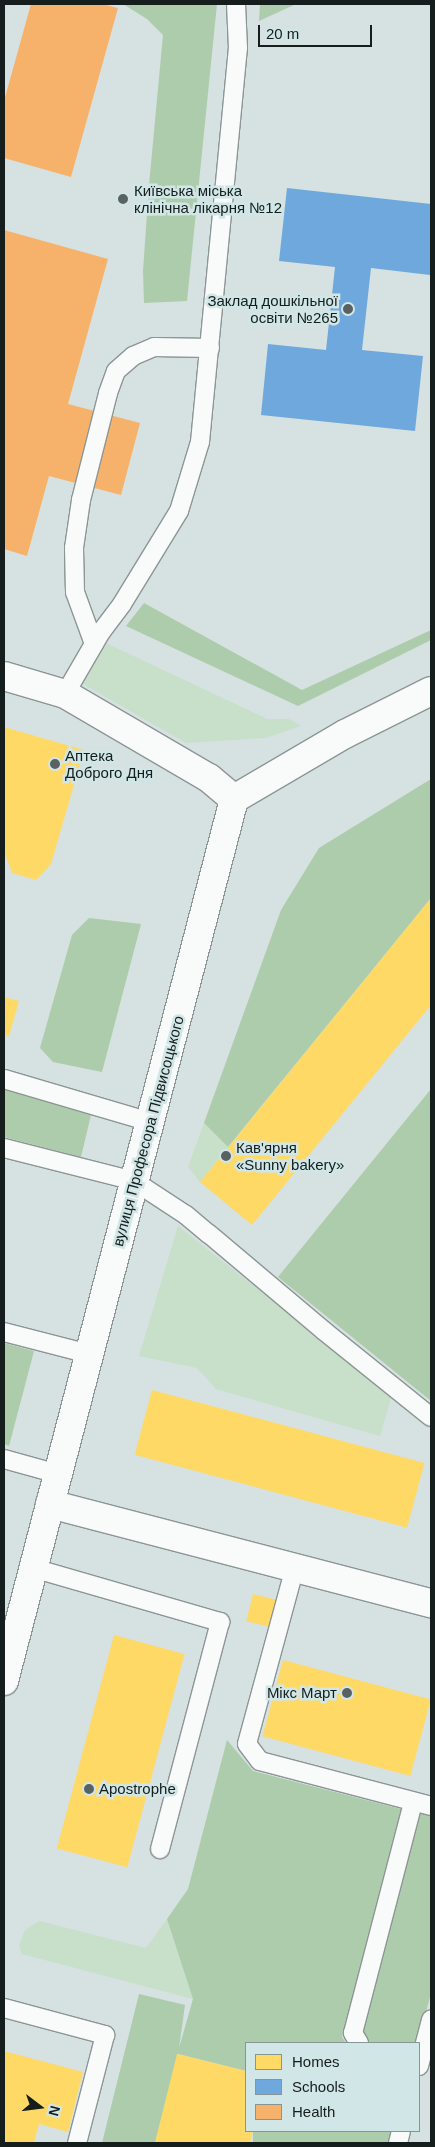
<!DOCTYPE html>
<html>
<head>
<meta charset="utf-8">
<style>
  body { margin:0 }
  #map { position:relative; width:435px; height:2147px; overflow:hidden; background:#d6e1e1; font-family:Helvetica,sans-serif }
  div>[style] { position:absolute }
  .green>* { inset:0; background:#c8dfca }
  .forest>* { inset:0; background:#acccab; transform-origin:0 0 }
  .homes>* { inset:0; background:#ffd966; transform-origin:0 0 }
  .schools>* { inset:0; background:#6fa8dc }
  .health>* { inset:0; background:#f6b26b }
  .roads { filter:drop-shadow(1px 0 #8d9595) drop-shadow(-1px 0 #8d9595) drop-shadow(0 1px #8d9595) drop-shadow(0 -1px #8d9595) }
  .lane>* { height:18px; margin:-9px; padding:0 9px; transform-origin:9px; border-radius:9px; background:#f9fafa }
  .street>* { height:28px; margin:-14px; padding:0 14px; transform-origin:14px; border-radius:14px; background:#f9fafa }
  .secondary>* { height:28px; margin:-14px; padding:0 14px; transform-origin:14px; border-radius:14px; background:#f9fafa }
  .dots>* { width:14px; height:14px; translate:-50% -50%; box-sizing:border-box; border:2px solid #d1e6e6; border-radius:50% }
  span { translate:-50% -50%; white-space:nowrap; text-align:center; line-height:1.15; -webkit-text-stroke:5px #d1e6e6; paint-order:stroke }
  .poi-label { font-size:15px; color:#161d1d }
  .left { translate:0 -50%; text-align:left }
  .right { translate:-100% -50%; text-align:right }
  .street-label { font-size:15px; color:#161d1d }
  .frame { position:absolute; inset:0; border:5px solid #161d1d; pointer-events:none }
  .legend { position:absolute; left:245px; top:2042px; width:175px; height:90px; box-sizing:border-box; background:#d1e6e6; border:1px solid #869696; margin:0; padding:6px 9px; list-style:none; font-size:15px; color:#161d1d }
  .legend li { display:flex; align-items:center; gap:10px; height:25px }
  .legend b { width:25px; border:1px solid #869696 }
  .north { position:absolute; left:15px; top:2082px; width:50px; height:50px; -webkit-text-stroke:4px #d1e6e6; paint-order:stroke; rotate:105deg; font-size:14px; font-weight:700; line-height:20px; text-align:center; color:#161d1d }
  .north::after { content:''; display:block; margin:auto; width:18px; height:22px; background:#161d1d; clip-path:polygon(50% 0,100% 100%,50% 72%,0 100%) }
  .scale { position:absolute; left:258px; top:25px; width:114px; height:22px; box-sizing:border-box; border:2px solid #161d1d; border-top:0; padding-left:6px; font-size:15px; line-height:18px; white-space:nowrap; color:#161d1d; -webkit-text-stroke:4px #d1e6e6; paint-order:stroke }
</style>
</head>
<body>
<div id="map">
  <div class="green">
    <div style="clip-path:polygon(106px 643px,267px 719px,289px 719px,301px 726px,265px 738px,186px 743px,83px 684px)"></div>
    <div style="clip-path:polygon(204px 1123px,228px 1147px,200px 1182px,188px 1167px)"></div>
    <div style="clip-path:polygon(178px 1226px,392px 1395px,380px 1436px,216px 1389px,197px 1368px,139px 1356px)"></div>
    <div style="clip-path:polygon(167px 1919px,193px 1999px,22px 1954px,19px 1946px,25px 1930px,39px 1921px,146px 1948px)"></div>
  </div>
  <div class="forest">
    <div style="clip-path:polygon(123px 4px,217px 4px,187px 301px,144px 303px,143px 271px,149px 185px,163px 35px,147px 19px)"></div>
    <div style="clip-path:polygon(260px 4px,296px 4px,259px 21px)"></div>
    <div style="clip-path:polygon(144px 603px,302px 690px,431px 630px,431px 640px,298px 706px,126px 626px)"></div>
    <div style="clip-path:polygon(431px 779px,431px 898px,228px 1147px,204px 1123px,281px 910px,319px 848px)"></div>
    <div style="clip-path:polygon(89px 918px,141px 924px,102px 1072px,53px 1062px,40px 1048px,72px 935px)"></div>
    <div style="clip-path:polygon(4px 1089px,91px 1115px,81px 1157px,4px 1137px)"></div>
    <div style="clip-path:polygon(431px 1089px,431px 1401px,278px 1277px)"></div>
    <div style="clip-path:polygon(4px 1343px,34px 1351px,9px 1446px,4px 1444px)"></div>
    <div style="clip-path:polygon(227px 1740px,253px 1771px,401px 1809px,342px 2037px,346px 2043px,246px 2043px,246px 2071px,178px 2054px,155px 2143px,102px 2143px,139px 1994px,185px 2005px,179px 2048px,193px 1999px,167px 1919px,188px 1889px)"></div>
    <div style="clip-path:polygon(420px 1813px,431px 1816px,431px 1993px,418px 2043px,368px 2043px,361px 2024px)"></div>
    <div style="left:253px;top:2131px;width:140px;height:12px"></div>
  </div>
  <div class="homes">
    <div style="clip-path:polygon(4px 727px,84px 750px,51px 864px,36px 880px,12px 873px,4px 851px)"></div>
    <div style="clip-path:polygon(431px 898px,431px 1005px,252px 1225px,200px 1182px)"></div>
    <div style="clip-path:polygon(4px 997px,19px 1001px,9px 1036px,4px 1035px)"></div>
    <div style="left:152px;top:1390px;width:282px;height:67px;rotate:15deg"></div>
    <div style="left:253px;top:1594px;width:25px;height:28px;rotate:14deg"></div>
    <div style="left:114px;top:1635px;width:73px;height:221px;rotate:15deg"></div>
    <div style="left:283px;top:1660px;width:153px;height:79px;rotate:15deg"></div>
    <div style="clip-path:polygon(4px 2051px,83px 2072px,68px 2132px,39px 2124px,34px 2143px,4px 2143px)"></div>
    <div style="clip-path:polygon(177px 2054px,246px 2071px,246px 2131px,253px 2131px,250px 2143px,155px 2143px)"></div>
  </div>
  <div class="schools">
    <div style="clip-path:polygon(287px 188px,431px 204px,430px 275px,371px 268px,362px 350px,423px 356px,415px 431px,261px 415px,268px 344px,326px 350px,335px 267px,279px 261px)"></div>
  </div>
  <div class="health">
    <div style="clip-path:polygon(31px 4px,102px 4px,118px 8px,71px 177px,4px 158px,4px 101px)"></div>
    <div style="clip-path:polygon(4px 230px,108px 259px,68px 404px,140px 423px,121px 495px,49px 476px,27px 556px,4px 549px)"></div>
  </div>
  <div class="roads">
    <div class="lane">
      <div style="left:94px;top:644px;width:55px;rotate:-110.1deg"></div>
      <div style="left:75px;top:592px;width:44px;rotate:-91.3deg"></div>
      <div style="left:74px;top:548px;width:49px;rotate:-81.7deg"></div>
      <div style="left:81px;top:500px;width:110px;rotate:-75.8deg"></div>
      <div style="left:108px;top:393px;width:23px;rotate:-70deg"></div>
      <div style="left:116px;top:371px;width:23px;rotate:-41deg"></div>
      <div style="left:133px;top:356px;width:23px;rotate:-23deg"></div>
      <div style="left:154px;top:347px;width:56px;rotate:1deg"></div>
      <div style="left:65px;top:694px;width:72px;rotate:-59.9deg"></div>
      <div style="left:101px;top:632px;width:35px;rotate:-53deg"></div>
      <div style="left:122px;top:604px;width:109px;rotate:-58.5deg"></div>
      <div style="left:179px;top:511px;width:72px;rotate:-73.1deg"></div>
      <div style="left:200px;top:442px;width:396px;rotate:-84.5deg"></div>
      <div style="left:238px;top:48px;width:44px;rotate:-92.6deg"></div>
      <div style="left:4px;top:1079px;width:152px;rotate:16.4deg"></div>
      <div style="left:4px;top:1148px;width:134px;rotate:14.2deg"></div>
      <div style="left:134px;top:1181px;width:62px;rotate:33.2deg"></div>
      <div style="left:186px;top:1215px;width:30px;rotate:40deg"></div>
      <div style="left:209px;top:1234px;width:150px;rotate:40.1deg"></div>
      <div style="left:324px;top:1331px;width:137px;rotate:38.8deg"></div>
      <div style="left:4px;top:1332px;width:88px;rotate:14.5deg"></div>
      <div style="left:4px;top:1459px;width:56px;rotate:15.5deg"></div>
      <div style="left:295px;top:1567px;width:183px;rotate:105.2deg"></div>
      <div style="left:247px;top:1744px;width:21px;rotate:53deg"></div>
      <div style="left:260px;top:1761px;width:177px;rotate:14.7deg"></div>
      <div style="left:33px;top:1568px;width:195px;rotate:16.1deg"></div>
      <div style="left:220px;top:1622px;width:235px;rotate:104.8deg"></div>
      <div style="left:4px;top:2008px;width:105px;rotate:15deg"></div>
      <div style="left:105px;top:2035px;width:112px;rotate:104.5deg"></div>
      <div style="left:359px;top:2043px;width:12px;rotate:-121deg"></div>
      <div style="left:353px;top:2033px;width:239px;rotate:-75.4deg"></div>
      <div style="left:419px;top:2066px;width:48px;rotate:-75.4deg"></div>
      <div style="left:398px;top:2143px;width:12px;rotate:-76deg"></div>
    </div>
    <div class="street">
      <div style="left:4px;top:676px;width:64px;rotate:16.4deg"></div>
      <div style="left:65px;top:694px;width:167px;rotate:30.3deg"></div>
      <div style="left:209px;top:778px;width:33px;rotate:40deg"></div>
      <div style="left:50px;top:1504px;width:394px;rotate:14.6deg"></div>
    </div>
    <div class="secondary">
      <div style="left:4px;top:1681px;width:911px;rotate:-75.38deg"></div>
      <div style="left:234px;top:799px;width:129px;rotate:-30.4deg"></div>
      <div style="left:345px;top:734px;width:96px;rotate:-26.6deg"></div>
    </div>
  </div>
  <div class="dots">
    <div style="left:123px;top:199px;background:#596262"></div>
    <div style="left:348px;top:309px;background:#596262"></div>
    <div style="left:55px;top:764px;background:#596262"></div>
    <div style="left:226px;top:1156px;background:#596262"></div>
    <div style="left:347px;top:1693px;background:#596262"></div>
    <div style="left:89px;top:1789px;background:#596262"></div>
  </div>
  <div class="poi-label">
    <span class="left" style="left:134px;top:199px">Київська міська<br>клінічна лікарня №12</span>
    <span class="right" style="left:338px;top:309px">Заклад дошкільної<br>освіти №265</span>
    <span class="left" style="left:65px;top:764px">Аптека<br>Доброго Дня</span>
    <span class="left" style="left:236px;top:1156px">Кав'ярня<br>«Sunny bakery»</span>
    <span class="right" style="left:337px;top:1693px">Мікс Март</span>
    <span class="left" style="left:99px;top:1789px">Apostrophe</span>
  </div>
  <div class="street-label">
    <span style="left:148px;top:1131px;rotate:-75deg">вулиця Професора Підвисоцького</span>
  </div>
  <div class="frame"></div>
  <ul class="legend">
  <li><b style="height:14px;background:#ffd966"></b>Homes</li>
  <li><b style="height:14px;background:#6fa8dc"></b>Schools</li>
  <li><b style="height:14px;background:#f6b26b"></b>Health</li>
  </ul>
  <div class="north">N</div>
  <div class="scale">20 m</div>
</div>
</body>
</html>
